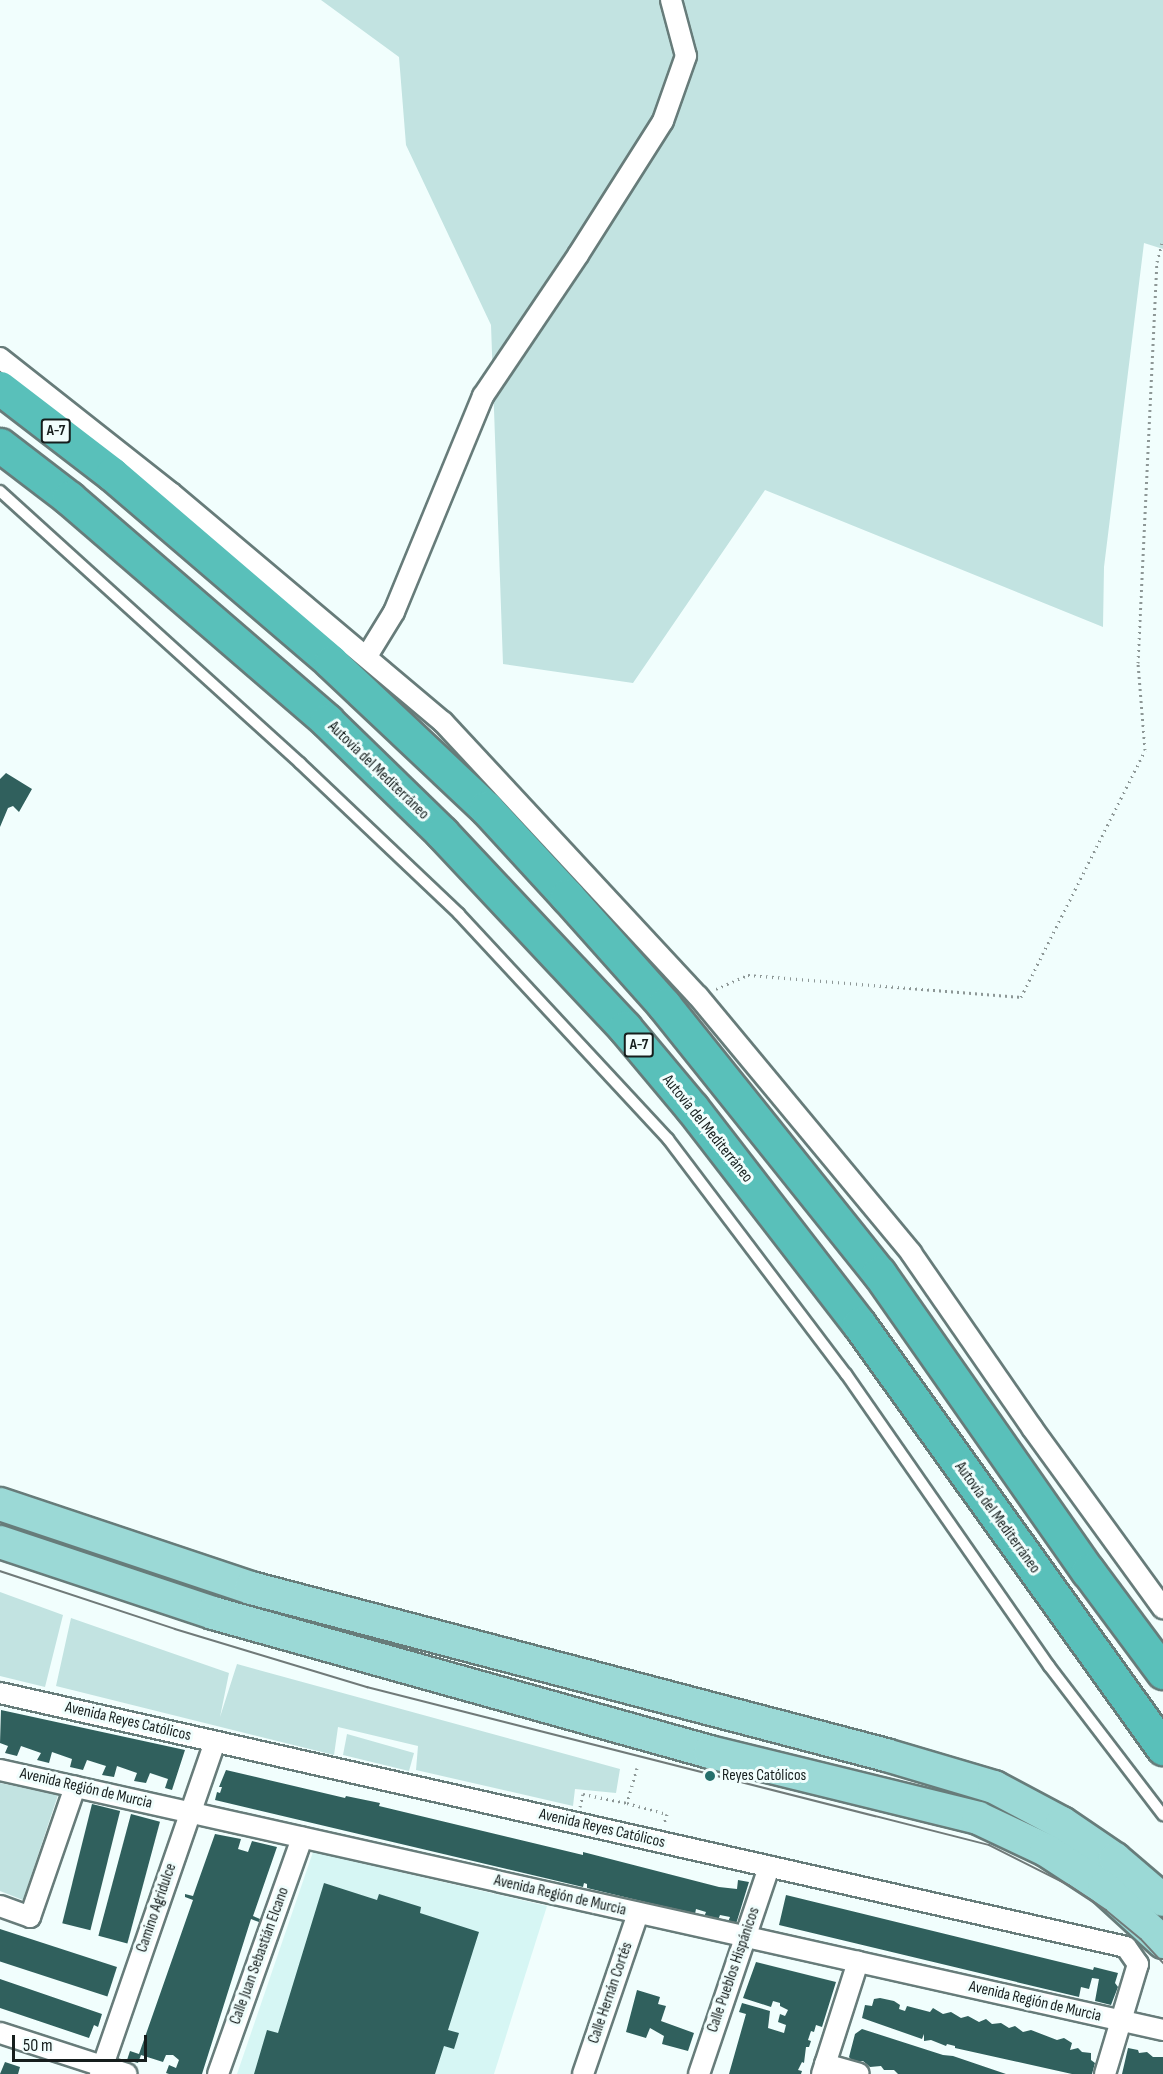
<!DOCTYPE html>
<html>
<head>
<meta charset="utf-8">
<style>
  body { margin:0 }
  #map { position:relative; width:1163px; height:2074px; overflow:hidden; background:#f1fefd; font-family:"Sofia Sans Condensed",sans-serif }
  div>[style] { position:absolute }
  .built>* { inset:0; background:#d6f6f4 }
  .green>* { inset:0; background:#c2e3e1 }
  .building>* { inset:0; background:#30605d; transform-origin:0 0 }
  .path>* { height:3px; margin-top:-1.5px; transform-origin:0; background:repeating-linear-gradient(90deg,#8d9796 0 1.5px,transparent 0 6px) }
  .roads { filter:drop-shadow(2px 0 #677c7a) drop-shadow(-2px 0 #677c7a) drop-shadow(0 2px #677c7a) drop-shadow(0 -2px #677c7a) }
  .service>* { height:10px; margin:-5px; padding:0 5px; transform-origin:5px; border-radius:5px; background:#fff }
  .minor>* { height:20px; margin:-10px; padding:0 10px; transform-origin:10px; border-radius:10px; background:#fff }
  .primary>* { height:32px; margin:-16px; padding:0 16px; transform-origin:16px; border-radius:16px; background:#9bd9d6 }
  .motorway>* { height:33px; margin:-16.5px; padding:0 16.5px; transform-origin:16.5px; border-radius:16.5px; background:#59c0ba }
  .tram>* { height:1.5px; margin:-0.75px; padding:0 0.75px; transform-origin:0.75px; border-radius:0.75px; background:#707a79 }
  .dots>* { width:16px; height:16px; translate:-50% -50%; box-sizing:border-box; border:3px solid #f1fefd; border-radius:50% }
  span { translate:-50% -50%; white-space:nowrap; text-align:center; line-height:1.15; -webkit-text-stroke:6px #f1fefd; paint-order:stroke }
  .shield-label span { padding:2px 4px; background:#f1fefd; border:2px solid; border-radius:4px; -webkit-text-stroke-width:0 }
  .shield-label { font-size:15px; color:#161e1d; font-weight:700 }
  .street-label { font-size:16px; color:#161e1d }
  .poi-label { font-size:16px; color:#161e1d }
  .left { translate:0 -50%; text-align:left }
  .scale { position:absolute; left:12px; top:2035px; width:135px; height:27px; box-sizing:border-box; border:3px solid #161e1d; border-top:0; padding-left:8px; font-size:18px; line-height:21px; white-space:nowrap; color:#161e1d; -webkit-text-stroke:4px #f1fefd; paint-order:stroke }
</style>
</head>
<body>
<div id="map">
  <div class="built">
    <div style="clip-path:polygon(313px 1852px,547px 1906px,494px 2074px,237px 2074px)"></div>
  </div>
  <div class="green">
    <div style="clip-path:polygon(321px 0,1163px 0,1163px 249px,1144px 243px,1104px 567px,1103px 627px,765px 490px,633px 683px,503px 664px,491px 325px,406px 145px,399px 57px)"></div>
    <div style="clip-path:polygon(0 1592px,63px 1615px,45px 1687px,0 1676px)"></div>
    <div style="clip-path:polygon(71px 1618px,229px 1673px,220px 1717px,237px 1664px,620px 1769px,616px 1793px,575px 1789px,573px 1806px,416px 1770px,418px 1746px,338px 1727px,334px 1755px,56px 1686px)"></div>
    <div style="clip-path:polygon(347px 1734px,414px 1753px,409px 1771px,343px 1755px)"></div>
    <div style="clip-path:polygon(0 1783px,58px 1795px,23px 1900px,0 1891px)"></div>
  </div>
  <div class="building">
    <div style="clip-path:polygon(6px 773px,32px 789px,19px 812px,13px 806px,8px 808px,0 827px,0 779px)"></div>
    <div style="clip-path:polygon(1px 1710px,185px 1750px,172px 1790px,165px 1788px,168px 1779px,150px 1773px,146px 1783px,134px 1781px,137px 1773px,117px 1766px,114px 1777px,102px 1775px,106px 1766px,87px 1760px,83px 1770px,70px 1767px,72px 1759px,52px 1752px,49px 1763px,37px 1760px,41px 1753px,21px 1746px,17px 1756px,5px 1753px,8px 1746px,0 1743px)"></div>
    <div style="clip-path:polygon(226px 1770px,345px 1798px,346px 1796px,380px 1803px,379px 1806px,583px 1855px,583px 1852px,719px 1887px,737px 1889px,738px 1880px,749px 1882px,736px 1924px,728px 1922px,730px 1917px,720px 1915px,718px 1920px,704px 1917px,706px 1912px,696px 1909px,695px 1914px,587px 1888px,587px 1884px,584px 1883px,583px 1887px,215px 1800px,217px 1792px,220px 1793px,222px 1787px,219px 1787px)"></div>
    <div style="left:92px;top:1804px;width:29px;height:123px;rotate:14deg"></div>
    <div style="left:131px;top:1814px;width:30px;height:126px;rotate:15deg"></div>
    <div style="clip-path:polygon(215px 1834px,241px 1839px,238px 1849px,248px 1852px,252px 1841px,277px 1847px,253px 1916px,260px 1919px,259px 1922px,251px 1919px,202px 2074px,169px 2074px,166px 2073px,169px 2065px,176px 2068px,179px 2060px,173px 2055px,166px 2055px,163px 2062px,141px 2055px,138px 2063px,127px 2060px,130px 2051px,139px 2054px,193px 1900px,185px 1897px,185px 1894px,193px 1896px)"></div>
    <div style="clip-path:polygon(324px 1883px,377px 1900px,379px 1894px,421px 1907px,420px 1913px,479px 1932px,448px 2030px,459px 2033px,454px 2049px,444px 2046px,435px 2074px,254px 2074px,267px 2030px,278px 2033px)"></div>
    <div style="clip-path:polygon(786px 1895px,1093px 1970px,1094px 1967px,1118px 1973px,1115px 1983px,1118px 1987px,1111px 2005px,1095px 2001px,1099px 1979px,1092px 1978px,1089px 1989px,1081px 1987px,1079px 1997px,779px 1925px)"></div>
    <div style="left:0;top:1929px;width:123px;height:31px;rotate:18deg"></div>
    <div style="clip-path:polygon(756px 1962px,836px 1982px,822px 2027px,816px 2025px,814px 2032px,811px 2031px,808px 2040px,811px 2041px,809px 2047px,806px 2047px,804px 2063px,802px 2062px,798px 2070px,802px 2071px,801px 2074px,729px 2074px,746px 2014px,739px 2012px,742px 2003px,770px 2011px,768px 2028px,784px 2033px,786px 2025px,778px 2022px,780px 2014px,785px 2016px,788px 2010px,780px 2006px,780px 2003px,773px 2001px,771px 2007px,743px 1998px)"></div>
    <div style="clip-path:polygon(0 1979px,102px 2014px,98px 2027px,94px 2025px,89px 2038px,0 2008px)"></div>
    <div style="clip-path:polygon(637px 1990px,660px 1997px,658px 2004px,666px 2006px,661px 2021px,694px 2033px,688px 2051px,662px 2044px,664px 2036px,650px 2028px,646px 2038px,626px 2032px)"></div>
    <div style="clip-path:polygon(880px 1998px,894px 2001px,900px 2005px,899px 2009px,905px 2011px,907px 2006px,930px 2012px,933px 2008px,943px 2014px,951px 2012px,961px 2018px,968px 2016px,979px 2022px,986px 2019px,992px 2024px,1001px 2023px,1009px 2028px,1015px 2026px,1023px 2032px,1031px 2030px,1057px 2040px,1064px 2038px,1072px 2043px,1070px 2050px,1078px 2048px,1082px 2052px,1091px 2053px,1091px 2060px,1095px 2063px,1092px 2074px,1072px 2074px,955px 2048px,955px 2046px,947px 2044px,946px 2046px,931px 2040px,924px 2041px,924px 2034px,922px 2039px,862px 2018px,865px 2005px,872px 2006px,874px 1999px)"></div>
    <div style="clip-path:polygon(862px 2029px,943px 2055px,953px 2056px,1006px 2074px,898px 2074px,894px 2070px,884px 2070px,881px 2066px,870px 2067px,863px 2061px,853px 2062px,849px 2057px,855px 2034px)"></div>
    <div style="clip-path:polygon(1128px 2048px,1138px 2050px,1139px 2053px,1147px 2052px,1153px 2057px,1163px 2057px,1163px 2074px,1122px 2074px)"></div>
    <div style="clip-path:polygon(5px 2062px,20px 2067px,18px 2074px,0 2074px)"></div>
  </div>
  <div class="path">
    <div style="left:716px;top:989px;width:35px;rotate:-24deg"></div>
    <div style="left:748px;top:975px;width:274px;rotate:4.6deg"></div>
    <div style="left:1021px;top:997px;width:276px;rotate:-63.3deg"></div>
    <div style="left:1145px;top:750px;width:87px;rotate:-94.6deg"></div>
    <div style="left:1138px;top:663px;width:401px;rotate:-87.3deg"></div>
    <div style="left:1157px;top:262px;width:24px;rotate:-75deg"></div>
    <div style="left:637px;top:1768px;width:36px;rotate:106deg"></div>
    <div style="left:627px;top:1803px;width:41px;rotate:15.4deg"></div>
    <div style="left:667px;top:1814px;width:10px;rotate:107deg"></div>
    <div style="left:580px;top:1807px;width:13px;rotate:-77deg"></div>
    <div style="left:583px;top:1794px;width:45px;rotate:11.6deg"></div>
  </div>
  <div class="roads">
    <div class="service">
      <div style="left:0;top:491px;width:405px;rotate:42.2deg"></div>
      <div style="left:300px;top:763px;width:219px;rotate:43.5deg"></div>
      <div style="left:459px;top:914px;width:307px;rotate:47.1deg"></div>
      <div style="left:668px;top:1139px;width:295px;rotate:52.9deg"></div>
      <div style="left:846px;top:1374px;width:356px;rotate:55.2deg"></div>
      <div style="left:1049px;top:1666px;width:188px;rotate:52.6deg"></div>
    </div>
    <div class="minor">
      <div style="left:0;top:358px;width:218px;rotate:38.3deg"></div>
      <div style="left:171px;top:493px;width:356px;rotate:40.1deg"></div>
      <div style="left:443px;top:722px;width:374px;rotate:47.1deg"></div>
      <div style="left:698px;top:996px;width:334px;rotate:50.3deg"></div>
      <div style="left:911px;top:1253px;width:213px;rotate:55.3deg"></div>
      <div style="left:1032px;top:1428px;width:223px;rotate:54deg"></div>
      <div style="left:367px;top:656px;width:52px;rotate:-58.5deg"></div>
      <div style="left:394px;top:612px;width:234px;rotate:-67.6deg"></div>
      <div style="left:483px;top:396px;width:170px;rotate:-56deg"></div>
      <div style="left:578px;top:255px;width:159px;rotate:-57.6deg"></div>
      <div style="left:663px;top:121px;width:69px;rotate:-70.5deg"></div>
      <div style="left:686px;top:56px;width:58px;rotate:-105deg"></div>
      <div style="left:0;top:1693px;width:1154px;rotate:12.71deg"></div>
      <div style="left:1126px;top:1947px;width:21px;rotate:55deg"></div>
      <div style="left:1138px;top:1964px;width:115px;rotate:106.7deg"></div>
      <div style="left:0;top:1770px;width:1192px;rotate:12.6deg"></div>
      <div style="left:0;top:1906px;width:32px;rotate:20deg"></div>
      <div style="left:30px;top:1917px;width:138px;rotate:-70.9deg"></div>
      <div style="left:0;top:2033px;width:133px;rotate:17.9deg"></div>
      <div style="left:825px;top:2064px;width:35px;rotate:16deg"></div>
      <div style="left:100px;top:2074px;width:351px;rotate:-70.9deg"></div>
      <div style="left:218px;top:2074px;width:251px;rotate:-70.4deg"></div>
      <div style="left:583px;top:2074px;width:170px;rotate:-71.1deg"></div>
      <div style="left:699px;top:2074px;width:219px;rotate:-71.3deg"></div>
      <div style="left:822px;top:2074px;width:118px;rotate:-72.2deg"></div>
    </div>
    <div class="primary">
      <div style="left:0;top:1504px;width:265px;rotate:18.5deg"></div>
      <div style="left:251px;top:1588px;width:657px;rotate:14.73deg"></div>
      <div style="left:886px;top:1755px;width:113px;rotate:16.5deg"></div>
      <div style="left:994px;top:1787px;width:77px;rotate:27.9deg"></div>
      <div style="left:1062px;top:1823px;width:64px;rotate:34.2deg"></div>
      <div style="left:1115px;top:1859px;width:63px;rotate:40.5deg"></div>
      <div style="left:0;top:1542px;width:225px;rotate:18.4deg"></div>
      <div style="left:213px;top:1613px;width:516px;rotate:15.63deg"></div>
      <div style="left:710px;top:1752px;width:276px;rotate:13.8deg"></div>
      <div style="left:978px;top:1818px;width:75px;rotate:25.2deg"></div>
      <div style="left:1046px;top:1850px;width:69px;rotate:33.2deg"></div>
      <div style="left:1104px;top:1888px;width:80px;rotate:42.5deg"></div>
    </div>
    <div class="motorway">
      <div style="left:0;top:388px;width:141px;rotate:37.5deg"></div>
      <div style="left:112px;top:474px;width:289px;rotate:40.6deg"></div>
      <div style="left:331px;top:662px;width:213px;rotate:43.3deg"></div>
      <div style="left:486px;top:808px;width:120px;rotate:47.4deg"></div>
      <div style="left:567px;top:896px;width:146px;rotate:48.3deg"></div>
      <div style="left:664px;top:1005px;width:344px;rotate:51.3deg"></div>
      <div style="left:879px;top:1273px;width:364px;rotate:55deg"></div>
      <div style="left:1088px;top:1571px;width:126px;rotate:53.4deg"></div>
      <div style="left:0;top:445px;width:87px;rotate:37.5deg"></div>
      <div style="left:69px;top:498px;width:341px;rotate:40.8deg"></div>
      <div style="left:327px;top:721px;width:161px;rotate:44.2deg"></div>
      <div style="left:442px;top:833px;width:267px;rotate:46.8deg"></div>
      <div style="left:625px;top:1028px;width:104px;rotate:50.1deg"></div>
      <div style="left:692px;top:1108px;width:273px;rotate:52.3deg"></div>
      <div style="left:859px;top:1324px;width:522px;rotate:54.36deg"></div>
    </div>
  </div>
  <div class="tram">
    <div style="left:0;top:1571px;width:184px;rotate:18.3deg"></div>
    <div style="left:175px;top:1629px;width:201px;rotate:16.8deg"></div>
    <div style="left:367px;top:1687px;width:642px;rotate:14.25deg"></div>
    <div style="left:989px;top:1845px;width:89px;rotate:26.6deg"></div>
    <div style="left:1069px;top:1885px;width:45px;rotate:34deg"></div>
    <div style="left:1106px;top:1910px;width:45px;rotate:39.6deg"></div>
    <div style="left:1141px;top:1939px;width:33px;rotate:47deg"></div>
  </div>
  <div class="dots">
    <div style="left:710px;top:1776px;background:#25706c"></div>
  </div>
  <div class="shield-label">
    <span style="left:56px;top:431px">A-7</span>
    <span style="left:639px;top:1045px">A-7</span>
  </div>
  <div class="street-label">
    <span style="left:378px;top:771px;rotate:44deg">Autovía del Mediterráneo</span>
    <span style="left:707px;top:1129px;rotate:51deg">Autovía del Mediterráneo</span>
    <span style="left:997px;top:1518px;rotate:54deg">Autovía del Mediterráneo</span>
    <span style="left:128px;top:1722px;rotate:13deg">Avenida Reyes Católicos</span>
    <span style="left:86px;top:1789px;rotate:13deg">Avenida Región de Murcia</span>
    <span style="left:602px;top:1829px;rotate:13deg">Avenida Reyes Católicos</span>
    <span style="left:560px;top:1896px;rotate:13deg">Avenida Región de Murcia</span>
    <span style="left:157px;top:1908px;rotate:-71deg">Camino Agridulce</span>
    <span style="left:260px;top:1956px;rotate:-70deg">Calle Juan Sebastián Elcano</span>
    <span style="left:734px;top:1970px;rotate:-71deg">Calle Pueblos Hispánicos</span>
    <span style="left:611px;top:1993px;rotate:-71deg">Calle Hernán Cortés</span>
    <span style="left:1035px;top:2002px;rotate:13deg">Avenida Región de Murcia</span>
  </div>
  <div class="poi-label">
    <span class="left" style="left:722px;top:1776px">Reyes Católicos</span>
  </div>
  <div class="scale">50 m</div>
</div>
</body>
</html>
